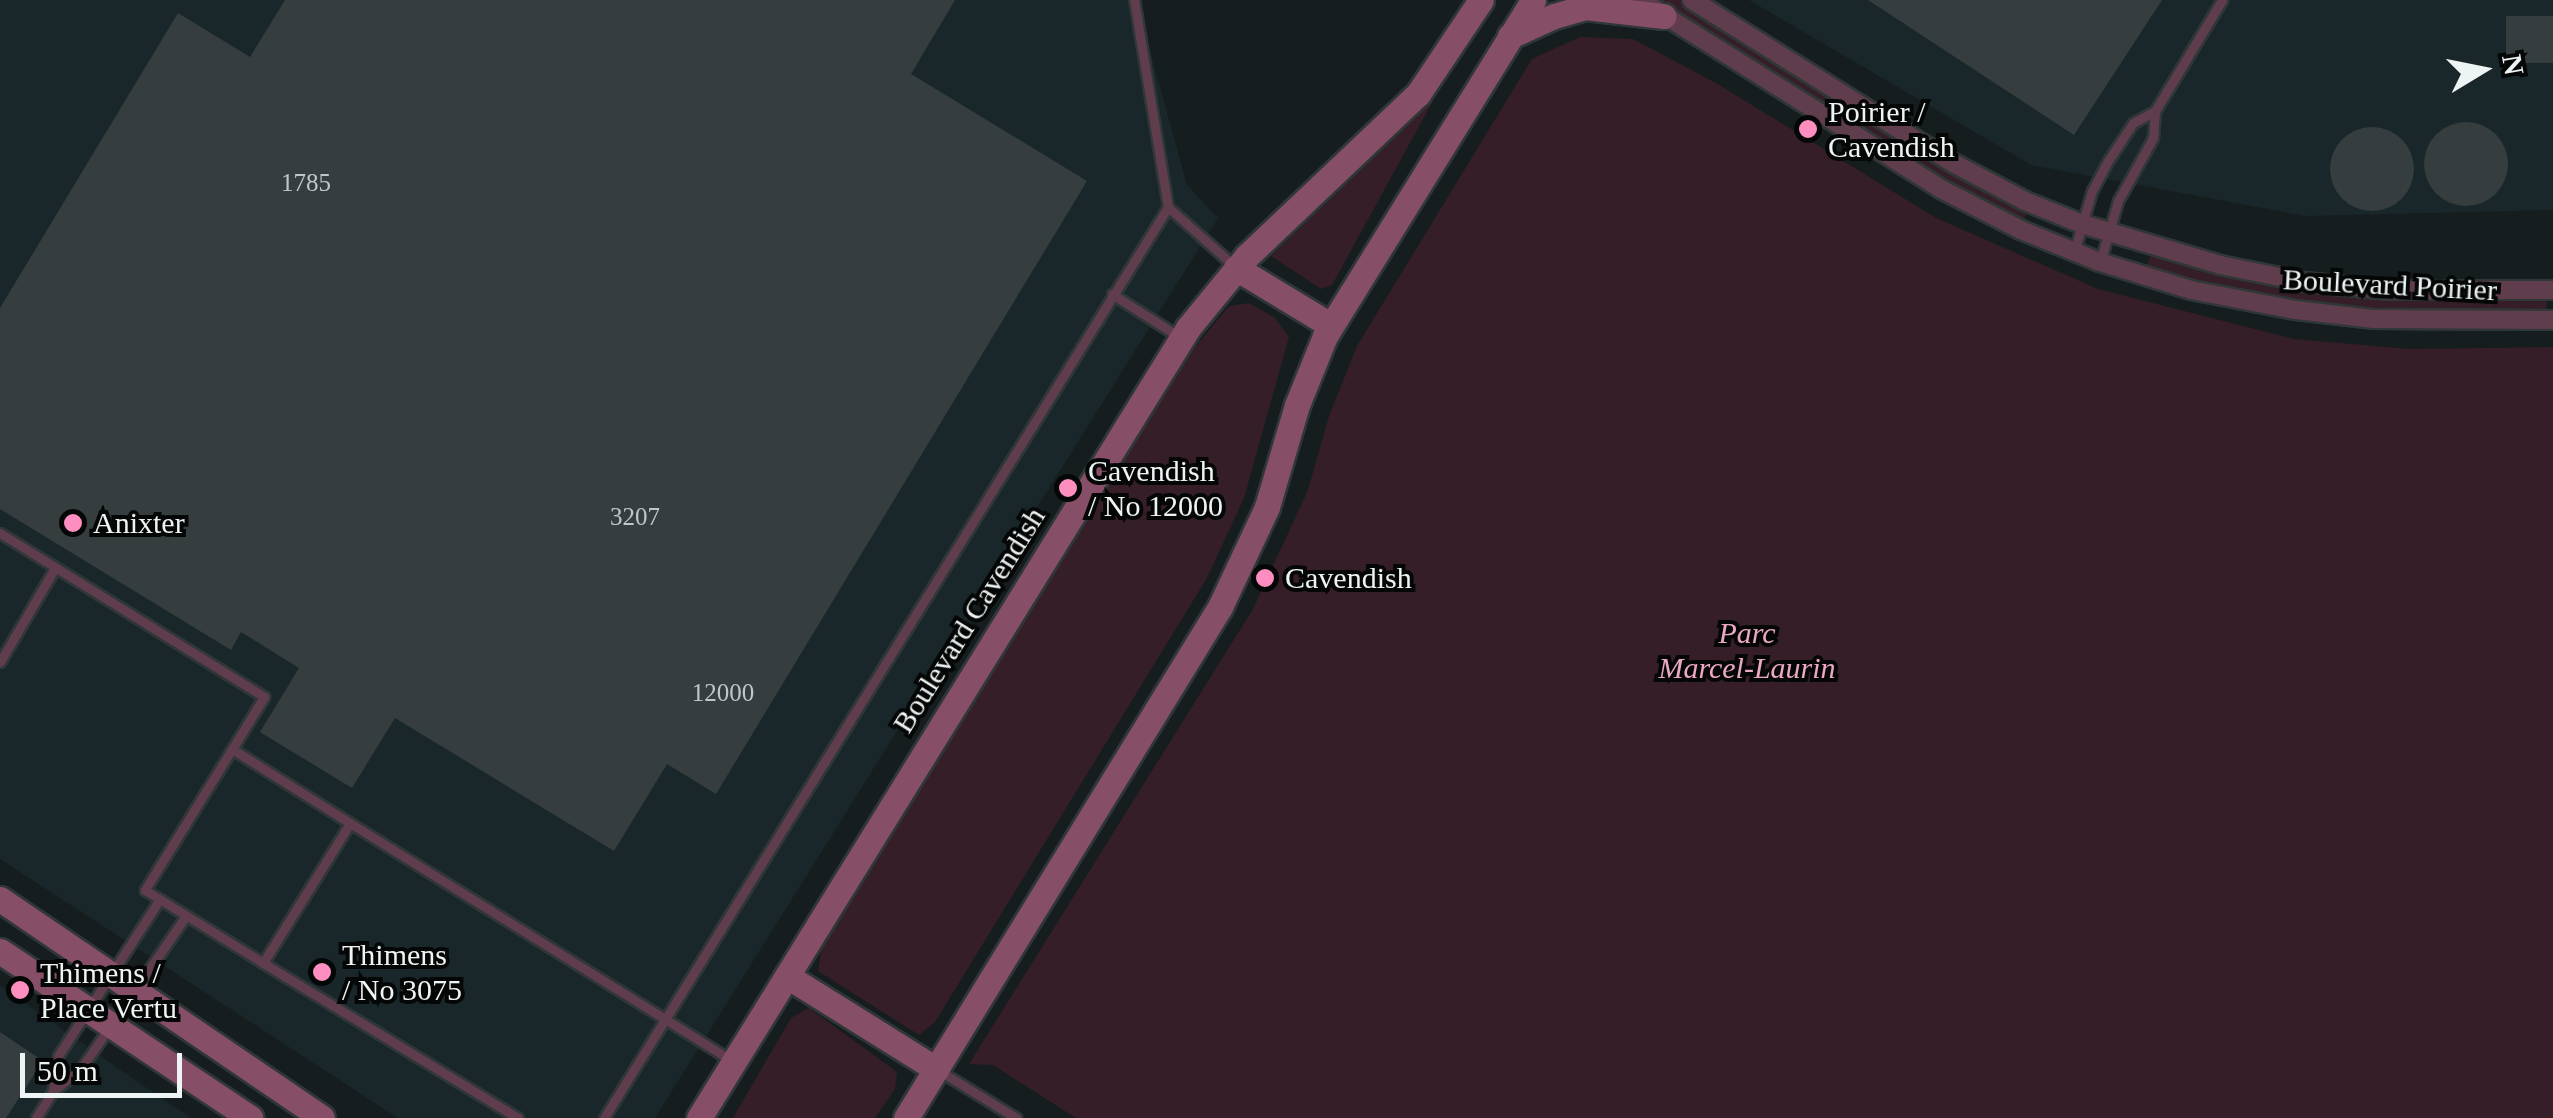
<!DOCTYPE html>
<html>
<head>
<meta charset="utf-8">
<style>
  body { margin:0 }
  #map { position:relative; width:2553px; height:1118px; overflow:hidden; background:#161d1e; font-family:Georgia,serif }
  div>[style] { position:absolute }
  .built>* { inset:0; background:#19272a }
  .green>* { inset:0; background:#351e28 }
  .building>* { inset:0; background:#363d3f; transform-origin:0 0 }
  .round { border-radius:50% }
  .roads { filter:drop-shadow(2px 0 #303738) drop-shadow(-2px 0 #303738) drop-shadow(0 2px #303738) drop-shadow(0 -2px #303738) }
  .lane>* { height:9px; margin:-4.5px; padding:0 4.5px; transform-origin:4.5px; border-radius:4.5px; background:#603d4c }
  .street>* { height:18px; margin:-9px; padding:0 9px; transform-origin:9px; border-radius:9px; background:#603d4c }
  .secondary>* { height:25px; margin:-12.5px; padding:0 12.5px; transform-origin:12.5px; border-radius:12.5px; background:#874f67 }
  .dots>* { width:28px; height:28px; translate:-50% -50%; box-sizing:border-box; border:5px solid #050707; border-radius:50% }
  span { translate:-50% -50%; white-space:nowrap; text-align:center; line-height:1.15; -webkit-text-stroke:8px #050707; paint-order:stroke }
  .number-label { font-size:25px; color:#c0c6c7 }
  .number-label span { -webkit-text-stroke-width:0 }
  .poi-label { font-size:30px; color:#eef3f4 }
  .left { translate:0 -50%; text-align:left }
  .street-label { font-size:30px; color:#eef3f4 }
  .park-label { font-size:30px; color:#eca7c3; font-style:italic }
  .north { position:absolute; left:2433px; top:20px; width:100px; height:100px; -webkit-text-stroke:8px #050707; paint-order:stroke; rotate:80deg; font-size:28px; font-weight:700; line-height:40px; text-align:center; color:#eef3f4 }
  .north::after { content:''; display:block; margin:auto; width:35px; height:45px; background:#eef3f4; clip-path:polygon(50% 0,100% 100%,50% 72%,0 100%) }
  .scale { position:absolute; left:20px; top:1053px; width:162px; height:45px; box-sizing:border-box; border:5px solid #eef3f4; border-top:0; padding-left:12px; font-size:30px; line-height:35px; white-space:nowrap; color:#eef3f4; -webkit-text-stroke:8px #050707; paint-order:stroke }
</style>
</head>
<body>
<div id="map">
  <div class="built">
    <div style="clip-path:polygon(0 0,1136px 0,1187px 185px,1218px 218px,655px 1118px,398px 1118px,0 859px)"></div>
    <div style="clip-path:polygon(1749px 0,2553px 0,2553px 210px,2305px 216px,2031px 165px)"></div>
    <div style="clip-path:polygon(0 985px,116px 1067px,191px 1118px,0 1118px)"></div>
  </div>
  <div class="green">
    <div style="clip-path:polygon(1653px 0,1680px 0,1941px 164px,2028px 210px,2023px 222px,1969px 196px)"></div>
    <div style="clip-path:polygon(1580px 37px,1633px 39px,1716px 83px,1936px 218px,2098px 289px,2294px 339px,2409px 349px,2553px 347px,2553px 1118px,1076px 1118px,993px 1065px,969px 1064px,1253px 609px,1308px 490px,1329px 416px,1357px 346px,1532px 59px)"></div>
    <div style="clip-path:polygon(1433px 101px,1332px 285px,1321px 289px,1271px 256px)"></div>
    <div style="clip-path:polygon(2151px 253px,2195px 266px,2547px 297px,2546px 312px,2396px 312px,2253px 296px,2146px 269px)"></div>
    <div style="clip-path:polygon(1249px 303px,1275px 318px,1289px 337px,1244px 498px,1207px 578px,935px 1022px,919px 1035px,818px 971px,822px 944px,1183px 362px,1229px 306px)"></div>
    <div style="clip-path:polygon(809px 1008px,897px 1072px,895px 1089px,875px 1118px,733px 1118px,791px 1018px)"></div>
  </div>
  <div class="building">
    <div style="clip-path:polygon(285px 0,955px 0,911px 74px,1087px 181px,716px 794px,667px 764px,614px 851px,395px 718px,352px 788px,260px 732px,299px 668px,241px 632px,231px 650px,0 509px,0 308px,178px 13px,250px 57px)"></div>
    <div style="clip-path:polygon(1868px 0,2162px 0,2074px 135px)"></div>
    <div style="left:2506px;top:16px;width:47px;height:47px"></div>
    <div class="round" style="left:2424px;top:122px;width:84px;height:84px"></div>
    <div class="round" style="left:2330px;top:127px;width:84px;height:84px"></div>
    <div style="clip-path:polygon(0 1032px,43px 1061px,6px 1118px,0 1118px)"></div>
  </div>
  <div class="roads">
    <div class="lane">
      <div style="left:2155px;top:111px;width:130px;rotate:-58.9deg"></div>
      <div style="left:1168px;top:207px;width:87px;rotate:41.7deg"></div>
      <div style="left:2074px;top:252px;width:64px;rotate:-73.6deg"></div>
      <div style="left:2092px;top:191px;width:34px;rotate:-62deg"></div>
      <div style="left:2108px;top:161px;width:45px;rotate:-56.7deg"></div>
      <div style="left:2133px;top:123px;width:25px;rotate:-29deg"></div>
      <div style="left:2155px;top:111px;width:27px;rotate:94deg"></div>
      <div style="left:2153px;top:138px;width:72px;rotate:119.1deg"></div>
      <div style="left:2118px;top:201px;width:64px;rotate:106.4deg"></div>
      <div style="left:1112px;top:294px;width:78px;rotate:32.5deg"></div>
      <div style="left:0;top:533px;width:311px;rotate:31.8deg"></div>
      <div style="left:264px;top:697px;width:61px;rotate:121.6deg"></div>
      <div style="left:0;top:662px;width:109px;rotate:-59.7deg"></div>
      <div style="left:350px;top:823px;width:450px;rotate:31.9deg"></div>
      <div style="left:263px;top:963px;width:165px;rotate:-58.1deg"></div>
      <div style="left:350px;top:823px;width:139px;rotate:-147.9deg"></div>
      <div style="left:232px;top:749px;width:166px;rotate:121.7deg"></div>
      <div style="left:145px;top:890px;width:139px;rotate:31.7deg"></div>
      <div style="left:263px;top:963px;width:298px;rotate:31.3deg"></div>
      <div style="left:938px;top:1070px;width:92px;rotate:31.6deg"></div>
      <div style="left:53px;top:1091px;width:35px;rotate:-82deg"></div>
      <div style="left:58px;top:1056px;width:187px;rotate:-57deg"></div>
      <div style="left:36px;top:1118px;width:32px;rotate:-58deg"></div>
      <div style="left:53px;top:1091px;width:34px;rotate:-38deg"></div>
      <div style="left:80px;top:1070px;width:187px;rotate:-55.5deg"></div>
      <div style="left:604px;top:1118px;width:1071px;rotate:-58.24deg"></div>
      <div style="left:1168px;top:207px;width:210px;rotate:-99.3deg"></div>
    </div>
    <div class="street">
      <div style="left:1640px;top:0;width:355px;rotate:32.1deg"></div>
      <div style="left:1941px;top:189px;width:90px;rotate:27.1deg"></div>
      <div style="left:2021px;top:230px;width:85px;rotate:22.1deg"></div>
      <div style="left:2100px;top:262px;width:95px;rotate:17.1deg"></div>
      <div style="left:2191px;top:290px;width:107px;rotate:10.8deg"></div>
      <div style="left:2296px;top:310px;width:79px;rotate:6.6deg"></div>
      <div style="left:2374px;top:319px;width:179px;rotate:0.3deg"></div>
      <div style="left:1692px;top:0;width:308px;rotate:32deg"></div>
      <div style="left:1953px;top:163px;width:81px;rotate:27.8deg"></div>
      <div style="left:2025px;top:201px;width:61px;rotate:22deg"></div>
      <div style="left:2082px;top:224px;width:144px;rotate:16.5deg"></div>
      <div style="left:2220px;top:265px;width:86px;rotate:11.4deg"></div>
      <div style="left:2304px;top:282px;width:86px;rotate:5.3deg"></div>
      <div style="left:2390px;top:290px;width:163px"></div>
    </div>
    <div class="secondary">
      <div style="left:1510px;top:36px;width:48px;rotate:-24.4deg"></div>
      <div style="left:1554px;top:16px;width:32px;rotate:-16deg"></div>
      <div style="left:1585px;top:7px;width:79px;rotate:6.6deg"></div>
      <div style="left:1236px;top:268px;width:110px;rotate:31.2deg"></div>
      <div style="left:0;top:899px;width:389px;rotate:34.2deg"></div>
      <div style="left:0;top:951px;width:301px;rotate:33.7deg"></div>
      <div style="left:787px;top:976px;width:176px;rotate:32deg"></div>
      <div style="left:699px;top:1118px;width:929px;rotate:-58.24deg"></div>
      <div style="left:1188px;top:328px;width:93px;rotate:-50.7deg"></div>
      <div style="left:1247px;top:256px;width:236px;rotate:-43.5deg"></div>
      <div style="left:1418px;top:94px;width:113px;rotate:-56.2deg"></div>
      <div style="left:906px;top:1118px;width:600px;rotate:-58.43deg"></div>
      <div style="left:1220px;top:607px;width:110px;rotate:-64.8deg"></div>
      <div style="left:1267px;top:507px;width:106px;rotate:-73.6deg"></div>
      <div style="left:1297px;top:405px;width:74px;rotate:-67.9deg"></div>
      <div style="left:1325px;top:336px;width:395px;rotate:-58.2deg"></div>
    </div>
  </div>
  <div class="dots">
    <div style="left:1808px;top:129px;background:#fd8ebf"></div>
    <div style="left:1068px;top:488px;background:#fd8ebf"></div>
    <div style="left:73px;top:523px;background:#fd8ebf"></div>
    <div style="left:1265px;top:578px;background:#fd8ebf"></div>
    <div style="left:322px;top:972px;background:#fd8ebf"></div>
    <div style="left:20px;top:990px;background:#fd8ebf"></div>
  </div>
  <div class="number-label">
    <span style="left:306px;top:183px">1785</span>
    <span style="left:635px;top:517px">3207</span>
    <span style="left:723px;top:693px">12000</span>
  </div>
  <div class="poi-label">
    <span class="left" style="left:1828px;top:129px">Poirier /<br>Cavendish</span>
    <span class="left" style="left:1088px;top:488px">Cavendish<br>/ No 12000</span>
    <span class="left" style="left:93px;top:523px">Anixter</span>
    <span class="left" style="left:1285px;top:578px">Cavendish</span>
    <span class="left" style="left:342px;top:972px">Thimens<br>/ No 3075</span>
    <span class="left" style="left:40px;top:990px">Thimens /<br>Place Vertu</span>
  </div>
  <div class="street-label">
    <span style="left:2390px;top:285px;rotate:3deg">Boulevard Poirier</span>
    <span style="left:969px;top:620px;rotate:-58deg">Boulevard Cavendish</span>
  </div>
  <div class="park-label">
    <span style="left:1747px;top:650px">Parc<br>Marcel-Laurin</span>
  </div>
  <div class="north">N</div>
  <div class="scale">50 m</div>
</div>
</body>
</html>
